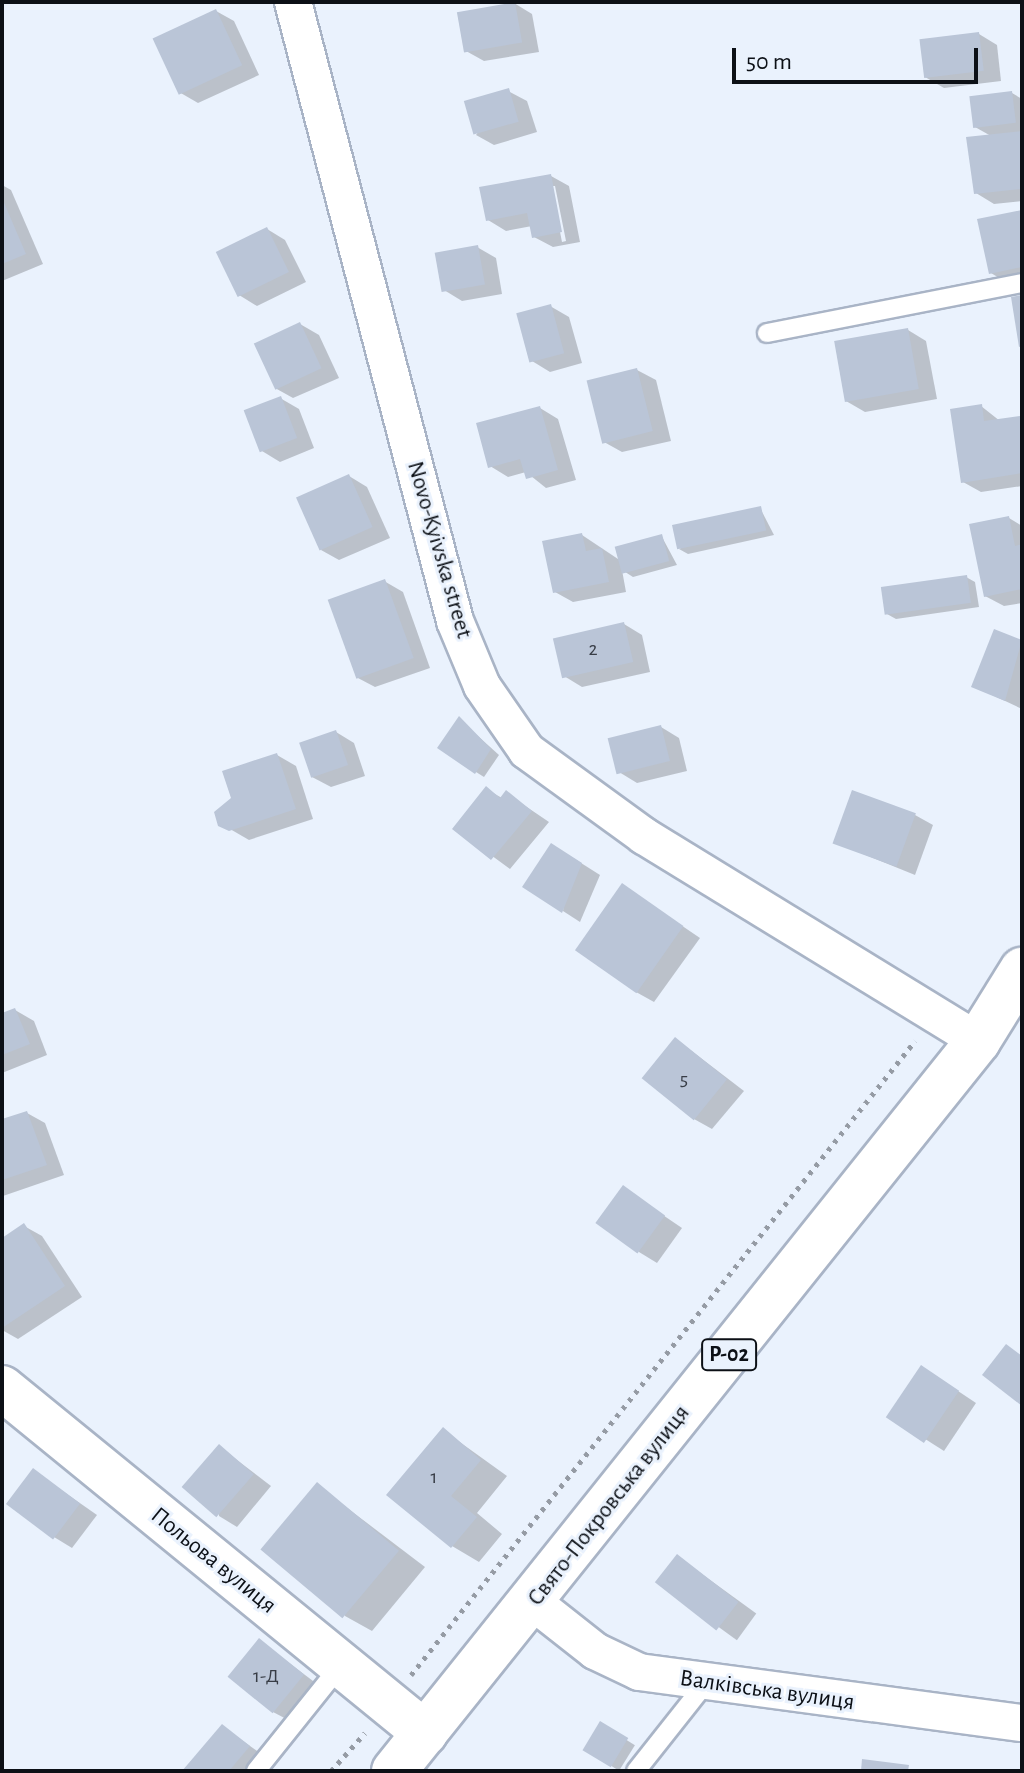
<!DOCTYPE html>
<html>
<head>
<meta charset="utf-8">
<style>
  body { margin:0 }
  #map { position:relative; width:1024px; height:1773px; overflow:hidden; background:#eaf2fd; font-family:"Alegreya Sans",sans-serif }
  div>[style] { position:absolute }
  .shadow>* { inset:0; background:#0003; transform-origin:0 0 }
  .building>* { inset:0; background:#bac5d7; transform-origin:0 0 }
  .path>* { height:5px; margin-top:-2.5px; transform-origin:0; background:repeating-linear-gradient(90deg,#959ba4 0 4px,transparent 0 10px) }
  .roads { filter:drop-shadow(2px 0 #a9b4c6) drop-shadow(-2px 0 #a9b4c6) drop-shadow(0 2px #a9b4c6) drop-shadow(0 -2px #a9b4c6) }
  .lane>* { height:18px; margin:-9px; padding:0 9px; transform-origin:9px; border-radius:9px; background:#fff }
  .street>* { height:36px; margin:-18px; padding:0 18px; transform-origin:18px; border-radius:18px; background:#fff }
  .secondary>* { height:44px; margin:-22px; padding:0 22px; transform-origin:22px; border-radius:22px; background:#fff }
  .primary>* { height:44px; margin:-22px; padding:0 22px; transform-origin:22px; border-radius:22px; background:#fff }
  span { translate:-50% -50%; white-space:nowrap; text-align:center; line-height:1.15; -webkit-text-stroke:6px #eaf2fd; paint-order:stroke }
  .number-label { font-size:20px; color:#383d46 }
  .number-label span { -webkit-text-stroke-width:0 }
  .shield-label span { padding:2px 6px; background:#eaf2fd; border:2px solid; border-radius:6px; -webkit-text-stroke-width:0 }
  .shield-label { font-size:22px; color:#0c1016; font-weight:700 }
  .street-label { font-size:24px; color:#0c1016 }
  .frame { position:absolute; inset:0; border:4px solid #0c1016; pointer-events:none }
  .scale { position:absolute; left:732px; top:48px; width:246px; height:36px; box-sizing:border-box; border:4px solid #0c1016; border-top:0; padding-left:10px; font-size:24px; line-height:28px; white-space:nowrap; color:#0c1016; -webkit-text-stroke:6px #eaf2fd; paint-order:stroke }
</style>
</head>
<body>
<div id="map">
  <div class="shadow">
    <div style="clip-path:polygon(514px 3px,532px 14px,539px 52px,484px 61px,466px 51px)"></div>
    <div style="clip-path:polygon(216px 11px,234px 21px,259px 75px,198px 103px,179px 92px)"></div>
    <div style="clip-path:polygon(979px 34px,997px 45px,1001px 81px,944px 88px,925px 77px)"></div>
    <div style="clip-path:polygon(508px 91px,527px 101px,537px 132px,494px 145px,476px 135px)"></div>
    <div style="clip-path:polygon(1012px 93px,1022px 99px,1022px 201px,994px 204px,976px 193px,991px 136px,975px 127px)"></div>
    <div style="clip-path:polygon(evenodd,551px 176px,569px 186px,580px 242px,553px 247px,534px 237px,532px 226px,506px 231px,488px 220px,551px 176px,551px 186px,555px 186px,566px 241px,562px 242px,551px 186px)"></div>
    <div style="clip-path:polygon(2px 185px,11px 190px,43px 264px,2px 281px)"></div>
    <div style="clip-path:polygon(1022px 212px,1022px 281px,1009px 284px,991px 273px)"></div>
    <div style="clip-path:polygon(267px 229px,285px 240px,306px 282px,257px 306px,239px 295px)"></div>
    <div style="clip-path:polygon(477px 247px,496px 258px,502px 294px,462px 301px,444px 290px)"></div>
    <div style="clip-path:polygon(550px 306px,569px 317px,582px 363px,550px 372px,532px 361px)"></div>
    <div style="clip-path:polygon(300px 324px,319px 335px,339px 378px,293px 398px,275px 388px)"></div>
    <div style="clip-path:polygon(908px 330px,926px 341px,937px 399px,865px 412px,846px 401px)"></div>
    <div style="clip-path:polygon(637px 370px,656px 380px,671px 441px,622px 452px,604px 442px)"></div>
    <div style="clip-path:polygon(280px 398px,299px 409px,314px 448px,280px 462px,262px 451px)"></div>
    <div style="clip-path:polygon(981px 406px,1000px 421px,1022px 419px,1022px 486px,981px 492px,963px 482px)"></div>
    <div style="clip-path:polygon(540px 408px,558px 419px,576px 480px,546px 488px,526px 472px,508px 477px,490px 466px)"></div>
    <div style="clip-path:polygon(349px 476px,367px 487px,390px 538px,339px 560px,321px 550px)"></div>
    <div style="clip-path:polygon(760px 508px,774px 535px,688px 554px,679px 549px)"></div>
    <div style="clip-path:polygon(1009px 518px,1022px 526px,1022px 603px,1004px 606px,985px 596px)"></div>
    <div style="clip-path:polygon(582px 535px,621px 561px,662px 537px,677px 565px,633px 577px,622px 570px,626px 592px,573px 602px,555px 592px)"></div>
    <div style="clip-path:polygon(966px 577px,975px 582px,979px 607px,896px 619px,887px 614px)"></div>
    <div style="clip-path:polygon(384px 581px,403px 592px,430px 668px,375px 687px,356px 677px)"></div>
    <div style="clip-path:polygon(624px 624px,642px 635px,650px 672px,582px 687px,564px 676px)"></div>
    <div style="clip-path:polygon(995px 632px,1022px 642px,1022px 709px,973px 686px)"></div>
    <div style="clip-path:polygon(459px 719px,499px 755px,484px 777px,476px 772px)"></div>
    <div style="clip-path:polygon(661px 727px,679px 738px,687px 771px,637px 783px,619px 772px)"></div>
    <div style="clip-path:polygon(336px 732px,354px 743px,365px 776px,331px 787px,312px 777px)"></div>
    <div style="clip-path:polygon(277px 755px,296px 766px,313px 819px,249px 840px,230px 829px)"></div>
    <div style="clip-path:polygon(486px 789px,502px 798px,506px 793px,549px 822px,510px 869px,454px 828px)"></div>
    <div style="clip-path:polygon(915px 815px,933px 825px,915px 875px,836px 843px)"></div>
    <div style="clip-path:polygon(570px 856px,600px 875px,580px 922px,563px 911px)"></div>
    <div style="clip-path:polygon(622px 885px,700px 938px,654px 1002px,636px 992px)"></div>
    <div style="clip-path:polygon(15px 1010px,34px 1021px,47px 1055px,2px 1073px,2px 1016px)"></div>
    <div style="clip-path:polygon(676px 1039px,744px 1091px,712px 1129px,694px 1119px)"></div>
    <div style="clip-path:polygon(27px 1113px,45px 1123px,64px 1175px,3px 1196px,2px 1121px)"></div>
    <div style="clip-path:polygon(623px 1188px,682px 1228px,657px 1263px,639px 1252px)"></div>
    <div style="clip-path:polygon(24px 1226px,42px 1236px,82px 1297px,18px 1339px,2px 1330px,2px 1240px)"></div>
    <div style="clip-path:polygon(940px 1379px,976px 1403px,944px 1451px,889px 1416px)"></div>
    <div style="clip-path:polygon(443px 1430px,507px 1476px,477px 1513px,502px 1534px,479px 1562px,452px 1546px)"></div>
    <div style="clip-path:polygon(220px 1447px,271px 1486px,237px 1527px,219px 1516px)"></div>
    <div style="clip-path:polygon(34px 1471px,97px 1515px,72px 1548px,54px 1537px)"></div>
    <div style="clip-path:polygon(317px 1485px,425px 1567px,372px 1631px,345px 1616px)"></div>
    <div style="left:677px;top:1556px;width:98px;height:33px;rotate:36deg"></div>
    <div style="clip-path:polygon(260px 1641px,321px 1687px,292px 1722px,273px 1712px)"></div>
    <div style="left:601px;top:1724px;width:40px;height:30px;rotate:32deg"></div>
    <div style="clip-path:polygon(222px 1726px,267px 1758px,256px 1771px,185px 1771px)"></div>
  </div>
  <div class="building">
    <div style="left:515px;top:2px;width:41px;height:59px;rotate:80deg"></div>
    <div style="left:216px;top:9px;width:62px;height:70px;rotate:65deg"></div>
    <div style="left:979px;top:32px;width:39px;height:60px;rotate:83deg"></div>
    <div style="left:509px;top:88px;width:35px;height:47px;rotate:74deg"></div>
    <div style="left:1012px;top:91px;width:32px;height:43px;rotate:83deg"></div>
    <div style="clip-path:polygon(1022px 131px,1020px 189px,974px 194px,966px 137px)"></div>
    <div style="clip-path:polygon(551px 174px,562px 232px,532px 238px,527px 213px,486px 221px,479px 187px)"></div>
    <div style="clip-path:polygon(2px 198px,26px 254px,2px 264px)"></div>
    <div style="clip-path:polygon(1022px 210px,1022px 267px,989px 274px,977px 219px)"></div>
    <div style="left:267px;top:227px;width:50px;height:57px;rotate:64deg"></div>
    <div style="left:478px;top:245px;width:40px;height:44px;rotate:80deg"></div>
    <div style="clip-path:polygon(1022px 295px,1022px 346px,1019px 347px,1011px 297px)"></div>
    <div style="left:551px;top:304px;width:51px;height:36px;rotate:75deg"></div>
    <div style="left:300px;top:322px;width:51px;height:51px;rotate:65deg"></div>
    <div style="left:908px;top:328px;width:62px;height:75px;rotate:80deg"></div>
    <div style="left:637px;top:368px;width:65px;height:52px;rotate:76deg"></div>
    <div style="left:281px;top:396px;width:45px;height:40px;rotate:69deg"></div>
    <div style="clip-path:polygon(982px 404px,984px 421px,1020px 416px,1022px 473px,961px 483px,950px 409px)"></div>
    <div style="clip-path:polygon(540px 406px,558px 470px,526px 479px,520px 459px,488px 468px,476px 423px)"></div>
    <div style="left:349px;top:474px;width:58px;height:58px;rotate:66deg"></div>
    <div style="left:761px;top:506px;width:25px;height:91px;rotate:78deg"></div>
    <div style="clip-path:polygon(1009px 516px,1015px 546px,1022px 544px,1022px 589px,984px 597px,969px 524px)"></div>
    <div style="clip-path:polygon(582px 533px,586px 551px,602px 548px,609px 582px,553px 593px,542px 541px)"></div>
    <div style="left:662px;top:534px;width:28px;height:49px;rotate:75deg"></div>
    <div style="left:967px;top:575px;width:28px;height:87px;rotate:82deg"></div>
    <div style="left:385px;top:579px;width:84px;height:61px;rotate:70deg"></div>
    <div style="left:624px;top:622px;width:41px;height:73px;rotate:77deg"></div>
    <div style="clip-path:polygon(994px 629px,1022px 640px,1005px 701px,971px 687px)"></div>
    <div style="clip-path:polygon(459px 716px,491px 749px,475px 774px,437px 748px)"></div>
    <div style="left:661px;top:725px;width:37px;height:55px;rotate:76deg"></div>
    <div style="left:336px;top:730px;width:37px;height:39px;rotate:71deg"></div>
    <div style="clip-path:polygon(277px 753px,296px 809px,229px 831px,218px 826px,214px 812px,231px 798px,222px 771px)"></div>
    <div style="clip-path:polygon(486px 786px,500px 798px,506px 790px,532px 811px,491px 860px,452px 829px)"></div>
    <div style="left:852px;top:790px;width:68px;height:57px;rotate:20deg"></div>
    <div style="clip-path:polygon(551px 843px,582px 863px,562px 913px,522px 887px)"></div>
    <div style="left:622px;top:883px;width:75px;height:82px;rotate:35deg"></div>
    <div style="clip-path:polygon(15px 1008px,30px 1044px,2px 1055px,2px 1013px)"></div>
    <div style="left:675px;top:1037px;width:67px;height:53px;rotate:39deg"></div>
    <div style="clip-path:polygon(27px 1111px,47px 1165px,2px 1180px,2px 1119px)"></div>
    <div style="left:623px;top:1185px;width:52px;height:47px;rotate:36deg"></div>
    <div style="clip-path:polygon(24px 1223px,65px 1286px,2px 1328px,2px 1238px)"></div>
    <div style="clip-path:polygon(1006px 1344px,1022px 1356px,1022px 1406px,982px 1375px)"></div>
    <div style="left:921px;top:1365px;width:46px;height:63px;rotate:34deg"></div>
    <div style="clip-path:polygon(443px 1427px,481px 1460px,451px 1496px,477px 1517px,451px 1548px,386px 1495px)"></div>
    <div style="left:219px;top:1444px;width:46px;height:57px;rotate:41deg"></div>
    <div style="left:33px;top:1468px;width:59px;height:45px;rotate:37deg"></div>
    <div style="left:317px;top:1482px;width:107px;height:88px;rotate:40deg"></div>
    <div style="left:677px;top:1554px;width:78px;height:36px;rotate:38deg"></div>
    <div style="left:259px;top:1638px;width:58px;height:50px;rotate:39deg"></div>
    <div style="left:600px;top:1721px;width:33px;height:34px;rotate:31deg"></div>
    <div style="clip-path:polygon(222px 1724px,250px 1746px,229px 1771px,182px 1771px)"></div>
    <div style="clip-path:polygon(862px 1759px,909px 1765px,908px 1771px,861px 1771px)"></div>
  </div>
  <div class="path">
    <div style="left:411px;top:1675px;width:810px;rotate:-51.52deg"></div>
    <div style="left:331px;top:1771px;width:51px;rotate:-48.2deg"></div>
  </div>
  <div class="roads">
    <div class="lane">
      <div style="left:767px;top:333px;width:260px;rotate:-11.1deg"></div>
      <div style="left:256px;top:1771px;width:136px;rotate:-51.3deg"></div>
      <div style="left:636px;top:1771px;width:111px;rotate:-51.6deg"></div>
    </div>
    <div class="street">
      <div style="left:293px;top:2px;width:640px;rotate:75.33deg"></div>
      <div style="left:455px;top:621px;width:70px;rotate:67.4deg"></div>
      <div style="left:482px;top:686px;width:79px;rotate:55.3deg"></div>
      <div style="left:527px;top:751px;width:145px;rotate:36deg"></div>
      <div style="left:644px;top:836px;width:392px;rotate:31.5deg"></div>
      <div style="left:533px;top:1602px;width:79px;rotate:38.3deg"></div>
      <div style="left:595px;top:1651px;width:49px;rotate:25.5deg"></div>
      <div style="left:639px;top:1672px;width:386px;rotate:7.6deg"></div>
    </div>
    <div class="secondary">
      <div style="left:2px;top:1388px;width:546px;rotate:39.2deg"></div>
    </div>
    <div class="primary">
      <div style="left:394px;top:1771px;width:935px;rotate:-51.34deg"></div>
      <div style="left:978px;top:1041px;width:84px;rotate:-58.2deg"></div>
    </div>
  </div>
  <div class="number-label">
    <span style="left:593px;top:649px">2</span>
    <span style="left:684px;top:1079px">5</span>
    <span style="left:434px;top:1477px">1</span>
    <span style="left:266px;top:1676px">1-Д</span>
  </div>
  <div class="shield-label">
    <span style="left:729px;top:1355px">Р-02</span>
  </div>
  <div class="street-label">
    <span style="left:439px;top:550px;rotate:74deg">Novo-Kyivska street</span>
    <span style="left:609px;top:1506px;rotate:-52deg">Свято-Покровська вулиця</span>
    <span style="left:213px;top:1561px;rotate:39deg">Польова вулиця</span>
    <span style="left:767px;top:1691px;rotate:8deg">Валківська вулиця</span>
  </div>
  <div class="frame"></div>
  <div class="scale">50 m</div>
</div>
</body>
</html>
